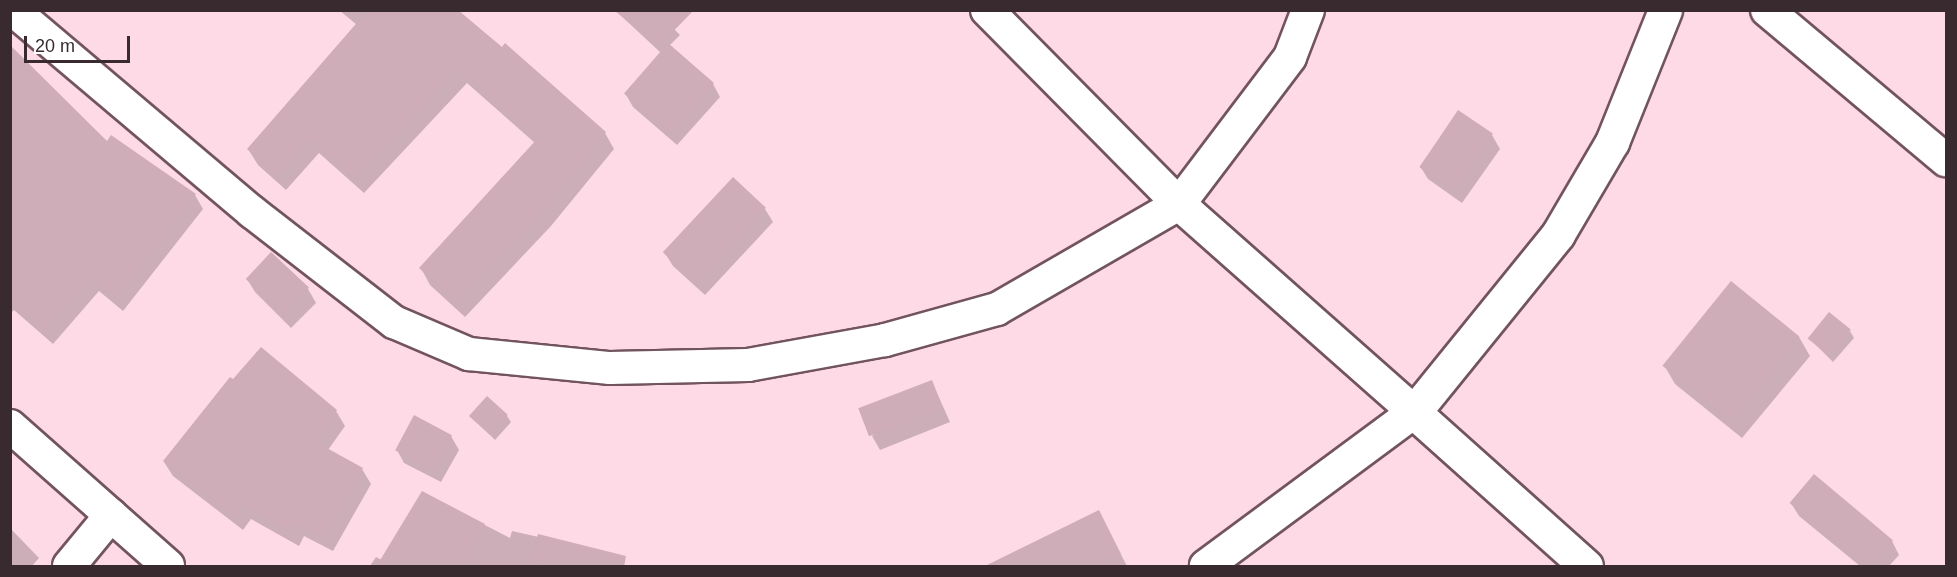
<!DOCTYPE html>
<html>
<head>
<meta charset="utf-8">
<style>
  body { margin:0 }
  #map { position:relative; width:1957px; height:577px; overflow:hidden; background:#fedae6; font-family:Helvetica,sans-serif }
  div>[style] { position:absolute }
  .shadow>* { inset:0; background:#0003 }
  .building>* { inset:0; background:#ceacb8; transform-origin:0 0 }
  .roads { filter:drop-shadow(2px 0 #72545f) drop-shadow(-2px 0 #72545f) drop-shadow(0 2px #72545f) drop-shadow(0 -2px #72545f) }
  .street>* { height:32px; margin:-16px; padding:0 16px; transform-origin:16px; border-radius:16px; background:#fff }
  .secondary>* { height:33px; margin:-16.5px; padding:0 16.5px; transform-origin:16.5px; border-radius:16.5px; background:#fff }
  span { translate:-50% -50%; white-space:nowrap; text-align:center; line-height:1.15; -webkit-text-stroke:6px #fff; paint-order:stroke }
  .frame { position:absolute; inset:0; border:12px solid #382a2f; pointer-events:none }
  .scale { position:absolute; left:24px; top:36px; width:106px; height:27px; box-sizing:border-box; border:3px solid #382a2f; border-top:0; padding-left:8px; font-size:18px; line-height:21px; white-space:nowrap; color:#382a2f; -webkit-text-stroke:4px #fff; paint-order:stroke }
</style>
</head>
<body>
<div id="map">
  <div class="shadow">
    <div style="clip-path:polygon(339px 10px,456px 10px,605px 133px,614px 149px,551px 226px,465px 317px,430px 285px,421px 268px,535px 143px,467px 83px,364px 193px,319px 153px,286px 190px,258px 165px,248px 149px,357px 25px)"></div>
    <div style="clip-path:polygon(655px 10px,680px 35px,669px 46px,713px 84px,720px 97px,677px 145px,633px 107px,625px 93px,661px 53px,617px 12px)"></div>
    <div style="clip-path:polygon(10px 47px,107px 144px,195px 195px,203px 209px,123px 311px,99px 291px,53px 344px,14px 310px,10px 314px)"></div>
    <div style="clip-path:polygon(1459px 112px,1492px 135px,1500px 149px,1462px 203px,1428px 179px,1420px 166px)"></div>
    <div style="clip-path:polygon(765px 209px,773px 222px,705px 295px,673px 266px,665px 253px)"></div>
    <div style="clip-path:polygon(271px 254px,308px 289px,316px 303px,291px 328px,255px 292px,247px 279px)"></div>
    <div style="clip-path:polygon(1850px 331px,1854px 338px,1833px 362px,1809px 338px)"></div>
    <div style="clip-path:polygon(1799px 337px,1810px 356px,1742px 438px,1675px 384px,1664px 365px)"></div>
    <div style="clip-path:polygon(932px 382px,950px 422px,880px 450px,872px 436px)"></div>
    <div style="clip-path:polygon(336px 411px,345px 426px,328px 450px,362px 469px,371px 484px,333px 551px,304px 536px,299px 546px,251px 519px,243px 530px,173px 476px,164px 462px)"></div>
    <div style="clip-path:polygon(471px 416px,507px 416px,511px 422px,495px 440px)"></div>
    <div style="clip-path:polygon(451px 436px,459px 450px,441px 482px,404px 463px,397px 450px)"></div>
    <div style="clip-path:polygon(423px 493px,510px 538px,512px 531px,583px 547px,588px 566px,370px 566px,376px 557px,382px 560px)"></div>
    <div style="clip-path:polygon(1791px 503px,1892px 541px,1899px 555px,1889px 566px,1860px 566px,1799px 516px)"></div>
    <div style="clip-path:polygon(1106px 526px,1127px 566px,1027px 566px)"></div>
    <div style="clip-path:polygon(10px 528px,39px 558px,32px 566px,10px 566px)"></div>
  </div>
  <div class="building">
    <div style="clip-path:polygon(368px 10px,458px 10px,502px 47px,505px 43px,606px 132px,542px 210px,455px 302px,419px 268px,537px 139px,457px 68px,354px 178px,309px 138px,277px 175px,247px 149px)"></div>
    <div style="clip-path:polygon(614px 10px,694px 10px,658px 47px)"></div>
    <div style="left:668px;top:43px;width:61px;height:67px;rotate:41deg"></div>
    <div style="clip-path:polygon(10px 45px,107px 141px,111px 135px,196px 194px,115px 298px,90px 277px,44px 330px,10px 302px)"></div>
    <div style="left:1458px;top:110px;width:42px;height:69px;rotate:34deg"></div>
    <div style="left:733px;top:177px;width:45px;height:103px;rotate:43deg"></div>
    <div style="left:271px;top:252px;width:52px;height:37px;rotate:43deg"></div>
    <div style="left:1731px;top:281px;width:88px;height:109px;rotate:39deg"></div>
    <div style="left:1829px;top:312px;width:28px;height:34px;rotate:39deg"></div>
    <div style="clip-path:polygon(261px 347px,337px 410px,316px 442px,363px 468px,325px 538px,296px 522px,290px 532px,242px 505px,234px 516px,163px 461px,230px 377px,233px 379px)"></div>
    <div style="left:932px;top:380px;width:30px;height:79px;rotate:69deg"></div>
    <div style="left:487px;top:396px;width:28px;height:27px;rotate:42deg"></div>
    <div style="left:414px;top:415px;width:43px;height:40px;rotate:28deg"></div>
    <div style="left:1814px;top:474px;width:103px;height:38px;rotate:40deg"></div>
    <div style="clip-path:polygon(422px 491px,485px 524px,463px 567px,376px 567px)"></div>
    <div style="clip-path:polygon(1099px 510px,1121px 554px,1094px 567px,983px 567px)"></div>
    <div style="clip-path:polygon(538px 534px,626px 556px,624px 567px,546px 567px,530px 562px)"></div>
  </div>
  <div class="roads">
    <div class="street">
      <div style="left:13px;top:10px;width:313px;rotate:40.2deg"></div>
      <div style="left:252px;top:212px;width:180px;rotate:37.8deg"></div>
      <div style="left:394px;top:322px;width:82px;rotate:23.1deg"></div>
      <div style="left:469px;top:354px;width:142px;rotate:5.7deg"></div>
      <div style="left:610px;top:368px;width:138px;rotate:-1.2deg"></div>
      <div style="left:748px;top:365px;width:139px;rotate:-10.3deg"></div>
      <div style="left:885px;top:340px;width:116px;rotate:-15.5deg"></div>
      <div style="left:997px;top:309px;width:210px;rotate:-30deg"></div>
      <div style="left:1179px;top:204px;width:184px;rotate:-52.9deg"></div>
      <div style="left:1290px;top:57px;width:50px;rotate:-69deg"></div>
      <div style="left:987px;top:10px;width:273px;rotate:45.3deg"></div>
      <div style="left:1179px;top:204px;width:314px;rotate:41.5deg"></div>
      <div style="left:1414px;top:412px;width:259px;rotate:143.5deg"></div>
      <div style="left:1767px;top:10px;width:234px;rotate:40deg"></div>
      <div style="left:10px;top:426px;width:211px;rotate:41.5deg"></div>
      <div style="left:69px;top:566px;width:66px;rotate:-50.5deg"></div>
    </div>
    <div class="secondary">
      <div style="left:1586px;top:566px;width:231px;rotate:-138.2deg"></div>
      <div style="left:1414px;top:412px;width:229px;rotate:-51deg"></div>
      <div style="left:1558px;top:234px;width:107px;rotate:-59.6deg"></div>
      <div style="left:1612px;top:142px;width:142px;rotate:-68.1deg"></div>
    </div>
  </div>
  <div class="frame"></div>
  <div class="scale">20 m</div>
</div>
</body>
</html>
